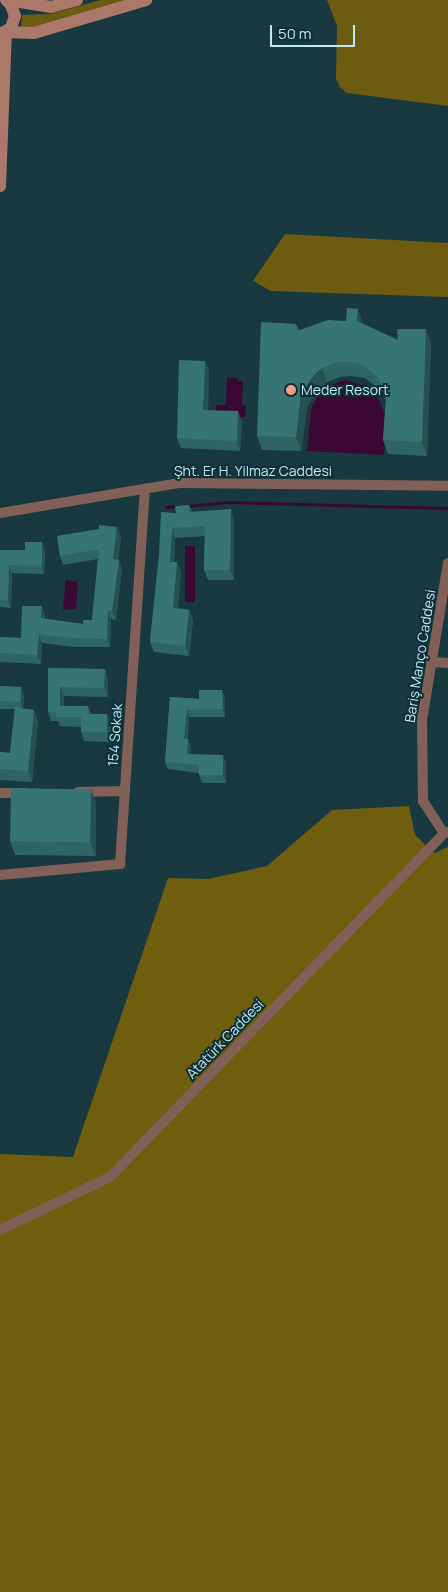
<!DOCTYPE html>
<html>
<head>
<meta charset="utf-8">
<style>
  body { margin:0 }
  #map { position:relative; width:448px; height:1592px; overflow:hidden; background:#193941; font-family:Manrope,sans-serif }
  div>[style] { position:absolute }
  .green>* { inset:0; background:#6d5c10 }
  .forest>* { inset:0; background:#6f5e0d }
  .water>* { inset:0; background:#3a0832; transform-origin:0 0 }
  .stream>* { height:3px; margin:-1.5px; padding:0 1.5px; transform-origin:1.5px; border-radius:1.5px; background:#3a0832 }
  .street>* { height:10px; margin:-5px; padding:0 5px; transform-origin:5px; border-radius:5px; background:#816057 }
  .secondary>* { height:12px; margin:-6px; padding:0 6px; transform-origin:6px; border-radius:6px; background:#ab786a }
  .wall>* { inset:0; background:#2f6464 }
  .shaded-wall>* { inset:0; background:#265151 }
  .building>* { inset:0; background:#377474; transform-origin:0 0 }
  .dots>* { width:14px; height:14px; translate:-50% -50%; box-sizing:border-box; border:2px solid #0e2f36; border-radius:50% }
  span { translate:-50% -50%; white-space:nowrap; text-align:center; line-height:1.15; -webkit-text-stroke:4px #0e2f36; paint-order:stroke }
  .poi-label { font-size:14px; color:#bdebf7 }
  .left { translate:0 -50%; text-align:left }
  .street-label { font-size:14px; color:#bdebf7 }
  .scale { position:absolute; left:270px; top:25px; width:85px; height:22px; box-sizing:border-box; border:2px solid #bdebf7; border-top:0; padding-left:6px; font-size:15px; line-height:18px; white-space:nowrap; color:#bdebf7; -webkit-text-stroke:4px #0e2f36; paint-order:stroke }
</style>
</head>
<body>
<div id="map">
  <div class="green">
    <div style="clip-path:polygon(100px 0,130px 0,37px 28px,21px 29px,22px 15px,51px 14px)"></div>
    <div style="clip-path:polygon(327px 0,448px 0,448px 106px,347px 93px,340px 87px,336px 79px,337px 26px)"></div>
    <div style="clip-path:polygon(285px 234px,448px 243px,448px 297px,271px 291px,253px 281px)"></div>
  </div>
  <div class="forest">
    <div style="clip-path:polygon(409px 806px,415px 835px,434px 853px,448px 847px,448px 1592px,0 1592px,0 1154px,73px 1157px,168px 878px,208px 879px,267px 866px,332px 810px)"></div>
  </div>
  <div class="water">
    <div style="clip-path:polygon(227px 377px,238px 378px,238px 381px,243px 381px,242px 405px,246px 406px,245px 417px,216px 416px,216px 405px,226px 405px)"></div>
    <div style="clip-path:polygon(345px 380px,368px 387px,379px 399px,386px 419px,384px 455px,307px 451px,311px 409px,317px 397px,324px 388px)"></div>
    <div style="left:185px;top:546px;width:10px;height:56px"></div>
    <div style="clip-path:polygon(66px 580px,78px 582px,76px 609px,63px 610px)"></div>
  </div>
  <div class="stream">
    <div style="left:187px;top:506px;width:41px;rotate:-5.6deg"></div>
    <div style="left:228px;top:502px;width:219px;rotate:1.6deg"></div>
    <div style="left:166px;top:507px;width:12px;rotate:-5deg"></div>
  </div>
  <div class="street">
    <div style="left:0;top:513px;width:181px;rotate:-9.5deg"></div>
    <div style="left:179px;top:483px;width:269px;rotate:0.6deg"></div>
    <div style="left:448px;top:563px;width:159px;rotate:99.4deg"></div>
    <div style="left:422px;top:720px;width:81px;rotate:89.3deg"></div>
    <div style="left:423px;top:801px;width:38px;rotate:57deg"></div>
    <div style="left:444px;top:833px;width:4px;rotate:-14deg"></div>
    <div style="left:431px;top:662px;width:17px;rotate:3deg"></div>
    <div style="left:78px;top:792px;width:47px;rotate:-1.2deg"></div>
    <div style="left:0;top:793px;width:24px"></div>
    <div style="left:0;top:875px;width:121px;rotate:-5.2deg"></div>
    <div style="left:120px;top:864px;width:376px;rotate:-86.2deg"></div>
    <div style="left:0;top:1230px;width:122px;rotate:-25.7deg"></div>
    <div style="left:110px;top:1177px;width:479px;rotate:-45.8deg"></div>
  </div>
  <div class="secondary">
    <div style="left:7px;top:0;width:45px;rotate:9deg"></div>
    <div style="left:51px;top:7px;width:27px;rotate:-15deg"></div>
    <div style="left:2px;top:33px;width:10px;rotate:-29deg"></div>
    <div style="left:11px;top:28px;width:13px;rotate:-72deg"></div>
    <div style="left:15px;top:16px;width:12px;rotate:-110deg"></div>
    <div style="left:11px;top:5px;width:7px;rotate:-135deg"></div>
    <div style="left:0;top:186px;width:154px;rotate:-87.8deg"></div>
    <div style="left:6px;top:32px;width:28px;rotate:2deg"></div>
    <div style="left:34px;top:33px;width:117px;rotate:-16.4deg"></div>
  </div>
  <div class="wall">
    <div style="clip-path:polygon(346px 321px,363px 324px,398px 340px,431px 343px,427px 456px,388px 454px,383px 440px,386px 400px,383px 392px,365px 378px,351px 376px,340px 377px,327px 382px,319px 389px,307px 407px,301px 451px,262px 450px,257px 436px,296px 324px,299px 330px)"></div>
    <div style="clip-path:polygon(205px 361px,209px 371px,208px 410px,242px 422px,240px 451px,181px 448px,177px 438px)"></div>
    <div style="clip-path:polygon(189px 505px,192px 512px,234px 519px,234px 580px,208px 580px,204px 570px,205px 536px,175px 538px,174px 562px,181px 572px,178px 608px,189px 610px,193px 620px,189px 656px,154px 652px,150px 642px,159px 555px,176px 513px)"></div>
    <div style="clip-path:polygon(121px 536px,118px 560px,122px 569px,116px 620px,111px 619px,110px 647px,74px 647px,42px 643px,41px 664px,0 662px,0 637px,21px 638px,45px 615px,45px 619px,83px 624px,92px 620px,98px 559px,63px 565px,60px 556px)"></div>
    <div style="clip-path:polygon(0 550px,45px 550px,44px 574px,12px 573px,11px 608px,0 607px)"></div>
    <div style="clip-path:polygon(48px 668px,105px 669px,108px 679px,108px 697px,64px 696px,64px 706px,88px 706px,91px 714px,111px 723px,110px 742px,84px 741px,81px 732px,81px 727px,60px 726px,58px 721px,51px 721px,48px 712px)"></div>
    <div style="clip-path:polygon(0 686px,21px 687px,24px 695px,23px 708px,38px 721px,32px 782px,0 780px,0 752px,10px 753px,15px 709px,0 709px)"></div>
    <div style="clip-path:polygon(222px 690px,225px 697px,225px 717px,189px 717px,188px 739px,191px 747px,190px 754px,226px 762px,226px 783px,202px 783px,199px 775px,199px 773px,168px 769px,165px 762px,170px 697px,199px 699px)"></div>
    <div style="clip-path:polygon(96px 803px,96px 856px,15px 855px,10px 841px)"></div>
  </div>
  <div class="shaded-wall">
    <div style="clip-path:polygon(358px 309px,363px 323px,357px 321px)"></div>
    <div style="clip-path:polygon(426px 329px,431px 343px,427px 456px,422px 442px)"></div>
    <div style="clip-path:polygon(205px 361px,209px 371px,207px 420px,203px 410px)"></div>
    <div style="clip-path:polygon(322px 368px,327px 382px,319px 389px,307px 407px,301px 451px,296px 437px,301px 393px,314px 375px)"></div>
    <div style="clip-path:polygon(238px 411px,242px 422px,240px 451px,237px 441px)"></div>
    <div style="clip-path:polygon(231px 509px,234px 519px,234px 580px,230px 570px)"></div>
    <div style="clip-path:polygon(117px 527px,121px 536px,117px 568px,113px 559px)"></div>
    <div style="clip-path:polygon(172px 528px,175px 538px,174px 572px,170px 562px)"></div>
    <div style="clip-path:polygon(42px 542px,45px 550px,44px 574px,42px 566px)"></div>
    <div style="clip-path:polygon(119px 560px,122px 569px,116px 620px,112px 611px)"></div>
    <div style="clip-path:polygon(177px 562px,181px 572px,177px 618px,173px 608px)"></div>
    <div style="clip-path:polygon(9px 565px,12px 573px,11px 608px,8px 600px)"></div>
    <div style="clip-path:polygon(42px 606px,45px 615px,45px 627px,41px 618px)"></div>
    <div style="clip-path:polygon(108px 610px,111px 619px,110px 647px,107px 639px)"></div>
    <div style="clip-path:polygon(189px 610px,193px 620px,189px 656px,185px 646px)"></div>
    <div style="clip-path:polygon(39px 634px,42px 643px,41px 664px,37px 655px)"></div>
    <div style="clip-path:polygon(105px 669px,108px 679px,108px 697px,104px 688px)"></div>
    <div style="clip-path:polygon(21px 687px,24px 695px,23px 710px,21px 702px)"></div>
    <div style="clip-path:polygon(60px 687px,64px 696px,64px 715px,60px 706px)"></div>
    <div style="clip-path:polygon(222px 690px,225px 697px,225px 717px,223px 709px)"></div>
    <div style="clip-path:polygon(34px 710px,38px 721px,32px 782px,28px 771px)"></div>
    <div style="clip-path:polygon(187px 710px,189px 717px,187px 746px,184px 739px)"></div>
    <div style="clip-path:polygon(107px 714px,111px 723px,110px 742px,107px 732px)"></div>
    <div style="clip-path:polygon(188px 739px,191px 747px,190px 762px,187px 754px)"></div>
    <div style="clip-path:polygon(223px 755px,226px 762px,226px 783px,223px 775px)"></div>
    <div style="clip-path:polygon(91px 789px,96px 803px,96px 856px,90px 842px)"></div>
  </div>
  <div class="building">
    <div style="clip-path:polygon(347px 308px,358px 309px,357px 321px,398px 340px,397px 329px,426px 329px,422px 442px,383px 440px,386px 399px,378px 377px,360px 364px,345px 361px,334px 363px,322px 368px,314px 375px,301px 393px,296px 437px,257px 436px,261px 322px,296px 324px,297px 331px,328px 320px,346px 321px)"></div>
    <div style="clip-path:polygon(179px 360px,205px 361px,203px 410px,238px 411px,237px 441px,177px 438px)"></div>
    <div style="clip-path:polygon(189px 505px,189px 512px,231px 509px,230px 570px,204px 570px,205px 526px,172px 528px,170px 562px,177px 562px,173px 608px,189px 610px,185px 646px,150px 642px,159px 555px,161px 512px,176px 513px,175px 506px)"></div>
    <div style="clip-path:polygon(99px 525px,117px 527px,113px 559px,119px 560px,112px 611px,108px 610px,107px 639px,70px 638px,39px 634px,37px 655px,0 653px,0 637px,21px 638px,22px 606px,42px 606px,41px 618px,83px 624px,83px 620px,92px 620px,99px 549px,60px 556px,57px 536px,99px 529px)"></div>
    <div style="clip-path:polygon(25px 542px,42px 542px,42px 566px,9px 565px,8px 600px,0 600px,0 550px,25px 550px)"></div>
    <div style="clip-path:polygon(48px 668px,105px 669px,104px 688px,60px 687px,60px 706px,88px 706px,88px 714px,107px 714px,107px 732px,81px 732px,81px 717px,56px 717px,56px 712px,48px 712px)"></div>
    <div style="left:0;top:686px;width:21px;height:15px;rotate:3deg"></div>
    <div style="clip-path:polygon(199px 690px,222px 690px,223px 709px,187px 710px,184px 739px,188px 739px,187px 754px,223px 755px,223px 775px,199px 775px,199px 765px,165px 762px,170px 697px,199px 699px)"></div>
    <div style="clip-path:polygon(15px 707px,34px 710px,28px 771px,0 769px,0 752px,10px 753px)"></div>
    <div style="left:11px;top:788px;width:80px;height:53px;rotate:1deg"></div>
  </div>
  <div class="dots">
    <div style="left:291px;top:390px;background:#f49e88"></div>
  </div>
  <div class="poi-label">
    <span class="left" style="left:301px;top:390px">Meder Resort</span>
  </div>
  <div class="street-label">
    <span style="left:253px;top:471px">Şht. Er H. Yilmaz Caddesi</span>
    <span style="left:420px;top:656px;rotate:-81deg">Bariş Manço Caddesi</span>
    <span style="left:115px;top:735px;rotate:-86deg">154 Sokak</span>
    <span style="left:225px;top:1039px;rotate:-46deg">Atatürk Caddesi</span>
  </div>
  <div class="scale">50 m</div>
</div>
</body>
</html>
